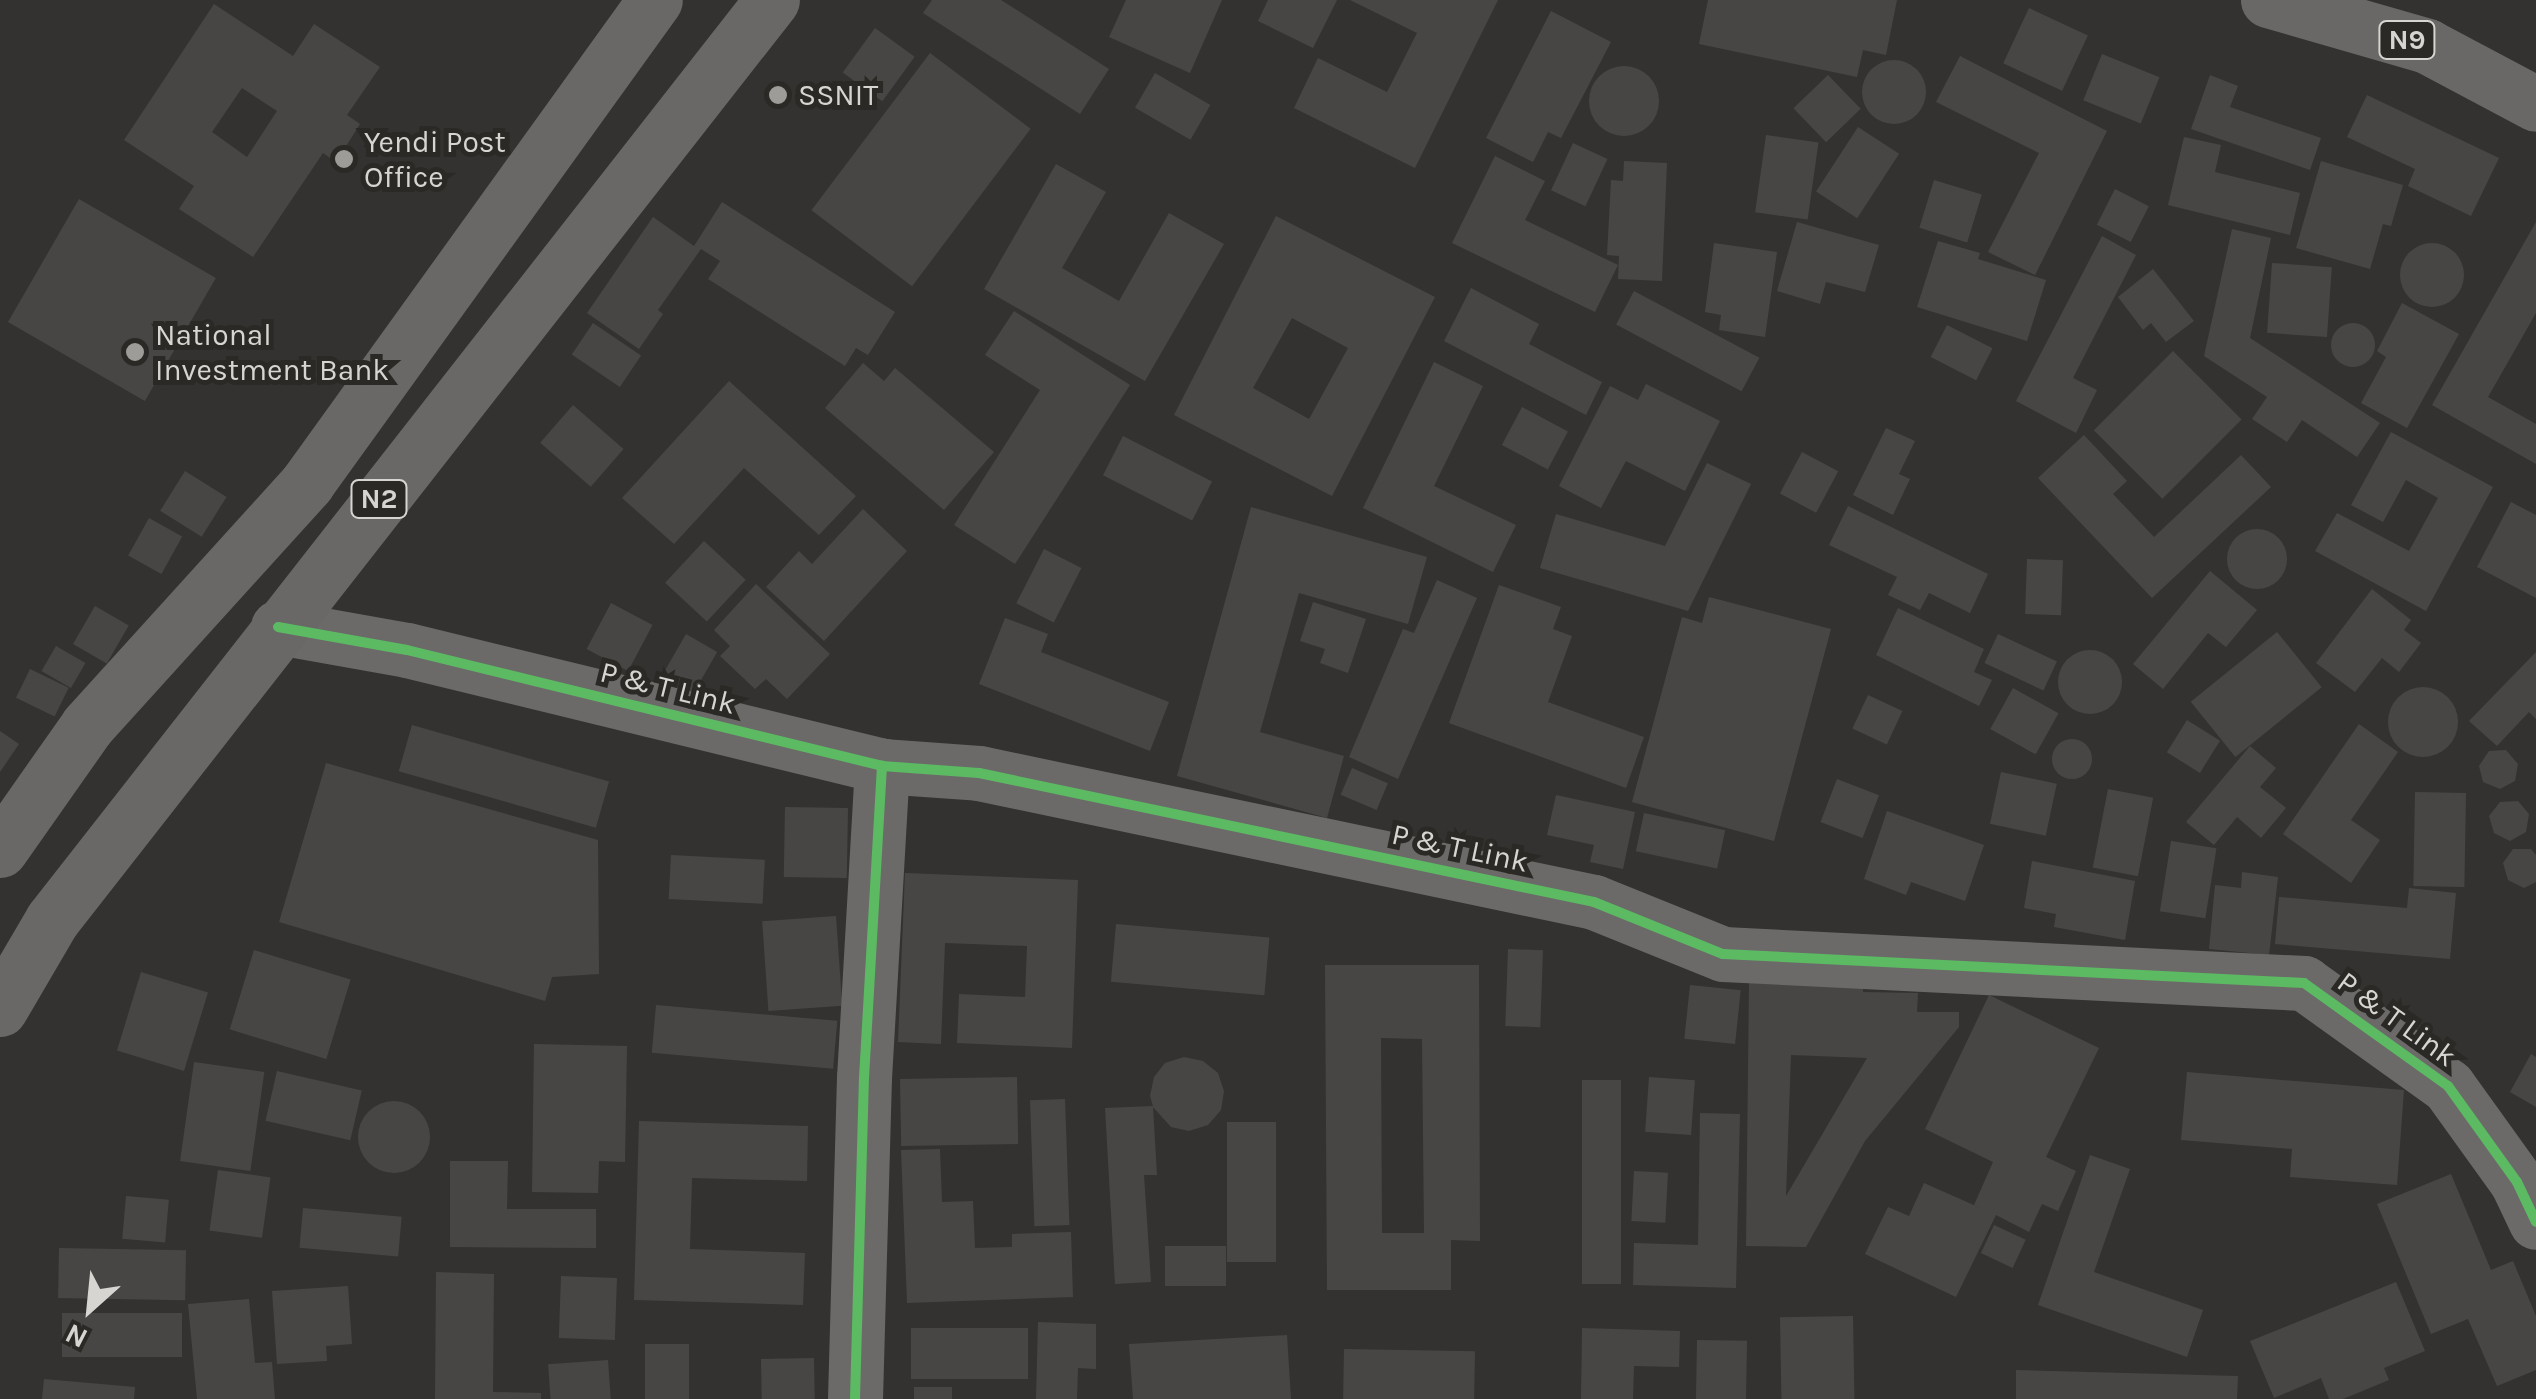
<!DOCTYPE html>
<html>
<head>
<meta charset="utf-8">
<style>
  body { margin:0 }
  #map { position:relative; width:2536px; height:1399px; overflow:hidden; background:#343230; font-family:Karla,sans-serif }
  div>[style] { position:absolute }
  .building>* { inset:0; background:#484644; transform-origin:0 0 }
  .round { border-radius:50% }
  .minor>* { height:55px; margin:-27.5px; padding:0 27.5px; transform-origin:27.5px; border-radius:27.5px; background:#6b6a69 }
  .highway>* { height:55px; margin:-27.5px; padding:0 27.5px; transform-origin:27.5px; border-radius:27.5px; background:#696866 }
  .cycleway>* { height:10px; margin:-5px; padding:0 5px; transform-origin:5px; border-radius:5px; background:#5cba63 }
  .dots>* { width:28px; height:28px; translate:-50% -50%; box-sizing:border-box; border:5px solid #2b2925; border-radius:50% }
  span { translate:-50% -50%; white-space:nowrap; text-align:center; line-height:1.15; -webkit-text-stroke:10px #2b2925; paint-order:stroke }
  .shield-label span { padding:2px 8px; background:#2b2925; border:2px solid; border-radius:8px; -webkit-text-stroke-width:0 }
  .shield-label { font-size:28px; color:#d6d5d2; font-weight:700 }
  .poi-label { font-size:30px; color:#d6d5d2 }
  .left { translate:0 -50%; text-align:left }
  .street-label { font-size:30px; color:#d6d5d2 }
  .north { position:absolute; left:40px; top:1259px; width:100px; height:100px; -webkit-text-stroke:8px #2b2925; paint-order:stroke; rotate:207deg; font-size:28px; font-weight:700; line-height:40px; text-align:center; color:#d6d5d2 }
  .north::after { content:''; display:block; margin:auto; width:35px; height:45px; background:#d6d5d2; clip-path:polygon(50% 0,100% 100%,50% 72%,0 100%) }
</style>
</head>
<body>
<div id="map">
  <div class="building">
    <div style="clip-path:polygon(932px 0,1001px 0,1109px 69px,1080px 114px,923px 13px)"></div>
    <div style="clip-path:polygon(1126px 0,1222px 0,1190px 73px,1109px 37px)"></div>
    <div style="clip-path:polygon(1268px 0,1337px 0,1313px 48px,1258px 21px)"></div>
    <div style="clip-path:polygon(1350px 0,1498px 0,1415px 168px,1294px 108px,1318px 58px,1387px 92px,1417px 33px)"></div>
    <div style="clip-path:polygon(1708px 0,1897px 0,1886px 55px,1863px 50px,1857px 77px,1699px 44px)"></div>
    <div style="clip-path:polygon(evenodd,214px 4px,293px 56px,314px 24px,380px 67px,347px 115px,360px 124px,336px 162px,323px 153px,253px 257px,179px 209px,194px 186px,124px 140px,214px 4px,242px 88px,277px 111px,247px 157px,212px 132px,242px 88px)"></div>
    <div style="left:2029px;top:8px;width:65px;height:61px;rotate:25deg"></div>
    <div style="clip-path:polygon(1551px 11px,1611px 42px,1561px 138px,1548px 132px,1533px 162px,1486px 138px)"></div>
    <div style="left:875px;top:28px;width:49px;height:55px;rotate:36deg"></div>
    <div style="left:930px;top:53px;width:126px;height:197px;rotate:37deg"></div>
    <div style="left:2102px;top:54px;width:62px;height:50px;rotate:22deg"></div>
    <div style="clip-path:polygon(1960px 56px,2107px 131px,2035px 275px,1988px 252px,2039px 153px,1936px 102px)"></div>
    <div class="round" style="left:1862px;top:60px;width:64px;height:64px"></div>
    <div class="round" style="left:1589px;top:66px;width:70px;height:70px"></div>
    <div style="left:1155px;top:73px;width:64px;height:40px;rotate:30deg"></div>
    <div style="left:1828px;top:75px;width:47px;height:48px;rotate:46deg"></div>
    <div style="clip-path:polygon(2210px 75px,2238px 86px,2230px 107px,2321px 138px,2310px 170px,2191px 129px)"></div>
    <div style="clip-path:polygon(2367px 95px,2499px 158px,2471px 216px,2408px 186px,2415px 169px,2347px 137px)"></div>
    <div style="left:1858px;top:127px;width:49px;height:77px;rotate:33deg"></div>
    <div style="left:1766px;top:135px;width:53px;height:78px;rotate:8deg"></div>
    <div style="clip-path:polygon(2184px 137px,2221px 145px,2215px 172px,2300px 193px,2290px 235px,2168px 205px)"></div>
    <div style="left:1573px;top:143px;width:38px;height:52px;rotate:25deg"></div>
    <div style="clip-path:polygon(1495px 156px,1545px 181px,1525px 220px,1618px 265px,1595px 312px,1452px 243px)"></div>
    <div style="clip-path:polygon(1624px 161px,1667px 163px,1662px 281px,1618px 279px,1619px 256px,1607px 255px,1611px 180px,1623px 181px)"></div>
    <div style="clip-path:polygon(2321px 161px,2403px 185px,2391px 226px,2383px 224px,2370px 269px,2296px 248px)"></div>
    <div style="clip-path:polygon(1056px 164px,1106px 192px,1062px 268px,1119px 301px,1169px 213px,1224px 244px,1145px 381px,984px 289px)"></div>
    <div style="left:1934px;top:180px;width:50px;height:50px;rotate:17deg"></div>
    <div style="left:2115px;top:189px;width:38px;height:40px;rotate:27deg"></div>
    <div style="left:79px;top:199px;width:158px;height:142px;rotate:30deg"></div>
    <div style="clip-path:polygon(722px 202px,895px 312px,868px 355px,856px 348px,845px 366px,708px 279px,720px 261px,701px 249px,658px 310px,663px 314px,639px 349px,587px 313px,653px 217px,694px 246px)"></div>
    <div style="clip-path:polygon(evenodd,1276px 216px,1435px 297px,1332px 496px,1174px 415px,1276px 216px,1292px 318px,1348px 348px,1309px 419px,1253px 388px,1292px 318px)"></div>
    <div style="clip-path:polygon(1797px 222px,1879px 245px,1865px 292px,1826px 282px,1820px 304px,1777px 291px)"></div>
    <div style="clip-path:polygon(2536px 222px,2536px 313px,2488px 397px,2536px 424px,2536px 464px,2432px 405px)"></div>
    <div style="clip-path:polygon(2232px 229px,2271px 238px,2250px 338px,2380px 423px,2357px 457px,2302px 420px,2287px 442px,2252px 419px,2267px 397px,2204px 356px)"></div>
    <div style="clip-path:polygon(2102px 236px,2136px 255px,2073px 378px,2097px 390px,2076px 433px,2016px 401px)"></div>
    <div style="clip-path:polygon(1938px 241px,1980px 253px,1978px 259px,2046px 280px,2027px 341px,1917px 307px)"></div>
    <div style="clip-path:polygon(1714px 243px,1777px 252px,1765px 337px,1719px 330px,1721px 315px,1705px 312px)"></div>
    <div class="round" style="left:2400px;top:243px;width:64px;height:64px"></div>
    <div style="left:2272px;top:263px;width:60px;height:70px;rotate:4deg"></div>
    <div style="clip-path:polygon(2153px 269px,2194px 321px,2166px 342px,2151px 323px,2143px 330px,2118px 297px)"></div>
    <div style="clip-path:polygon(1471px 288px,1539px 324px,1529px 344px,1602px 382px,1586px 415px,1444px 341px)"></div>
    <div style="left:1634px;top:291px;width:142px;height:38px;rotate:28deg"></div>
    <div style="clip-path:polygon(2402px 303px,2459px 334px,2407px 428px,2361px 403px,2386px 357px,2377px 351px)"></div>
    <div style="clip-path:polygon(1014px 311px,1130px 385px,1015px 564px,954px 525px,1040px 390px,985px 355px)"></div>
    <div style="left:593px;top:323px;width:58px;height:38px;rotate:34deg"></div>
    <div class="round" style="left:2331px;top:323px;width:44px;height:44px"></div>
    <div style="left:1947px;top:325px;width:51px;height:36px;rotate:27deg"></div>
    <div style="left:2173px;top:351px;width:97px;height:112px;rotate:45deg"></div>
    <div style="clip-path:polygon(1434px 362px,1483px 386px,1434px 486px,1516px 525px,1493px 572px,1363px 508px)"></div>
    <div style="clip-path:polygon(863px 363px,884px 381px,895px 368px,994px 452px,944px 510px,825px 408px)"></div>
    <div style="clip-path:polygon(729px 381px,856px 496px,819px 535px,744px 468px,674px 544px,622px 498px)"></div>
    <div style="clip-path:polygon(1646px 384px,1720px 421px,1685px 491px,1626px 461px,1601px 508px,1559px 486px,1610px 386px,1638px 400px)"></div>
    <div style="left:573px;top:405px;width:67px;height:50px;rotate:41deg"></div>
    <div style="left:1522px;top:407px;width:52px;height:43px;rotate:28deg"></div>
    <div style="clip-path:polygon(1886px 428px,1915px 441px,1899px 474px,1910px 479px,1893px 515px,1853px 495px)"></div>
    <div style="clip-path:polygon(2391px 432px,2493px 487px,2426px 611px,2315px 551px,2337px 513px,2409px 551px,2438px 498px,2406px 480px,2383px 522px,2351px 505px)"></div>
    <div style="clip-path:polygon(2084px 435px,2127px 481px,2113px 494px,2154px 537px,2241px 455px,2271px 487px,2152px 598px,2038px 478px)"></div>
    <div style="left:1123px;top:436px;width:100px;height:44px;rotate:27deg"></div>
    <div style="left:1802px;top:452px;width:41px;height:47px;rotate:28deg"></div>
    <div style="clip-path:polygon(1707px 463px,1751px 484px,1688px 611px,1540px 568px,1556px 514px,1665px 546px)"></div>
    <div style="left:185px;top:471px;width:49px;height:47px;rotate:32deg"></div>
    <div style="clip-path:polygon(2511px 502px,2536px 515px,2536px 598px,2477px 567px)"></div>
    <div style="clip-path:polygon(1848px 506px,1988px 574px,1970px 613px,1929px 593px,1920px 610px,1888px 595px,1897px 577px,1829px 545px)"></div>
    <div style="clip-path:polygon(1251px 507px,1427px 557px,1408px 624px,1299px 593px,1260px 732px,1344px 756px,1327px 818px,1177px 776px)"></div>
    <div style="clip-path:polygon(863px 509px,907px 551px,824px 641px,766px 587px,799px 551px,812px 564px)"></div>
    <div style="left:149px;top:518px;width:38px;height:43px;rotate:29deg"></div>
    <div class="round" style="left:2227px;top:529px;width:60px;height:60px"></div>
    <div style="left:704px;top:541px;width:57px;height:57px;rotate:43deg"></div>
    <div style="left:1044px;top:549px;width:42px;height:61px;rotate:27deg"></div>
    <div style="left:2027px;top:559px;width:36px;height:55px;rotate:2deg"></div>
    <div style="clip-path:polygon(2210px 571px,2257px 610px,2226px 647px,2208px 633px,2163px 689px,2133px 664px)"></div>
    <div style="clip-path:polygon(1437px 580px,1477px 598px,1398px 779px,1349px 757px,1403px 629px,1414px 633px)"></div>
    <div style="clip-path:polygon(756px 584px,830px 654px,787px 699px,766px 679px,755px 689px,720px 656px,730px 646px,714px 630px)"></div>
    <div style="clip-path:polygon(1499px 585px,1561px 607px,1553px 629px,1572px 636px,1548px 702px,1644px 737px,1626px 788px,1449px 723px)"></div>
    <div style="clip-path:polygon(2372px 589px,2411px 620px,2404px 630px,2421px 643px,2399px 672px,2382px 658px,2355px 692px,2316px 663px)"></div>
    <div style="clip-path:polygon(1709px 597px,1831px 629px,1774px 841px,1632px 802px,1682px 617px,1702px 623px)"></div>
    <div style="clip-path:polygon(1313px 602px,1366px 619px,1348px 673px,1320px 663px,1325px 649px,1300px 641px)"></div>
    <div style="left:611px;top:603px;width:47px;height:52px;rotate:28deg"></div>
    <div style="left:95px;top:606px;width:39px;height:44px;rotate:30deg"></div>
    <div style="clip-path:polygon(1898px 608px,1984px 649px,1974px 672px,1992px 680px,1979px 706px,1876px 655px)"></div>
    <div style="clip-path:polygon(1005px 618px,1048px 634px,1041px 652px,1169px 702px,1150px 751px,979px 684px)"></div>
    <div style="left:2277px;top:632px;width:71px;height:111px;rotate:51deg"></div>
    <div style="left:686px;top:634px;width:36px;height:53px;rotate:30deg"></div>
    <div style="left:1998px;top:634px;width:65px;height:32px;rotate:25deg"></div>
    <div style="left:56px;top:646px;width:34px;height:29px;rotate:30deg"></div>
    <div class="round" style="left:2058px;top:650px;width:64px;height:64px"></div>
    <div style="clip-path:polygon(2536px 652px,2536px 719px,2529px 712px,2497px 746px,2469px 721px)"></div>
    <div style="left:30px;top:669px;width:43px;height:32px;rotate:26deg"></div>
    <div class="round" style="left:2388px;top:687px;width:70px;height:70px"></div>
    <div style="left:2013px;top:688px;width:52px;height:47px;rotate:29deg"></div>
    <div style="left:1868px;top:695px;width:38px;height:37px;rotate:25deg"></div>
    <div style="left:2187px;top:720px;width:39px;height:38px;rotate:32deg"></div>
    <div style="clip-path:polygon(2359px 724px,2398px 752px,2351px 820px,2380px 840px,2351px 883px,2283px 834px)"></div>
    <div style="left:412px;top:725px;width:205px;height:48px;rotate:16deg"></div>
    <div style="clip-path:polygon(0 731px,19px 744px,0 772px)"></div>
    <div class="round" style="left:2052px;top:739px;width:40px;height:40px"></div>
    <div style="clip-path:polygon(2250px 746px,2276px 768px,2260px 787px,2286px 808px,2261px 838px,2237px 817px,2214px 845px,2186px 822px)"></div>
    <div style="clip-path:polygon(2506px 750px,2518px 764px,2515px 781px,2500px 789px,2483px 782px,2479px 766px,2489px 751px)"></div>
    <div style="clip-path:polygon(326px 763px,598px 840px,599px 974px,552px 977px,545px 1001px,279px 922px)"></div>
    <div style="left:1352px;top:768px;width:39px;height:29px;rotate:23deg"></div>
    <div style="left:2001px;top:772px;width:57px;height:53px;rotate:12deg"></div>
    <div style="left:1837px;top:779px;width:45px;height:46px;rotate:21deg"></div>
    <div style="left:2108px;top:789px;width:46px;height:80px;rotate:11deg"></div>
    <div style="left:2415px;top:792px;width:51px;height:94px;rotate:1deg"></div>
    <div style="clip-path:polygon(1556px 795px,1635px 812px,1623px 869px,1590px 862px,1594px 845px,1547px 835px)"></div>
    <div style="clip-path:polygon(2518px 801px,2529px 814px,2526px 832px,2510px 841px,2494px 833px,2489px 816px,2500px 802px)"></div>
    <div style="left:785px;top:807px;width:63px;height:70px;rotate:1deg"></div>
    <div style="clip-path:polygon(1887px 811px,1984px 845px,1965px 901px,1911px 882px,1906px 895px,1864px 879px)"></div>
    <div style="left:1644px;top:813px;width:83px;height:39px;rotate:12deg"></div>
    <div style="left:2171px;top:841px;width:46px;height:71px;rotate:9deg"></div>
    <div style="clip-path:polygon(2513px 849px,2531px 849px,2536px 855px,2536px 882px,2524px 888px,2508px 880px,2503px 863px)"></div>
    <div style="left:671px;top:855px;width:94px;height:44px;rotate:3deg"></div>
    <div style="clip-path:polygon(2032px 861px,2135px 881px,2125px 940px,2054px 927px,2056px 914px,2024px 908px)"></div>
    <div style="clip-path:polygon(2242px 872px,2278px 877px,2269px 955px,2209px 949px,2215px 885px,2241px 888px)"></div>
    <div style="clip-path:polygon(905px 873px,1078px 880px,1072px 1048px,957px 1043px,959px 994px,1025px 997px,1027px 946px,945px 943px,941px 1044px,898px 1042px)"></div>
    <div style="clip-path:polygon(2409px 888px,2456px 893px,2450px 959px,2275px 944px,2279px 897px,2407px 908px)"></div>
    <div style="left:836px;top:916px;width:90px;height:74px;rotate:86deg"></div>
    <div style="left:1116px;top:924px;width:154px;height:58px;rotate:5deg"></div>
    <div style="left:1508px;top:949px;width:35px;height:77px;rotate:2deg"></div>
    <div style="left:254px;top:950px;width:101px;height:83px;rotate:17deg"></div>
    <div style="clip-path:polygon(evenodd,1325px 965px,1479px 965px,1480px 1241px,1451px 1240px,1451px 1290px,1327px 1290px,1325px 965px,1381px 1038px,1422px 1039px,1424px 1233px,1382px 1233px,1381px 1038px)"></div>
    <div style="left:141px;top:972px;width:70px;height:82px;rotate:17deg"></div>
    <div style="clip-path:polygon(evenodd,1749px 982px,1863px 983px,1863px 992px,1918px 993px,1917px 1012px,1959px 1012px,1959px 1027px,1865px 1141px,1806px 1247px,1746px 1246px,1749px 982px,1791px 1055px,1867px 1058px,1786px 1196px,1791px 1055px)"></div>
    <div style="left:1690px;top:985px;width:51px;height:54px;rotate:6deg"></div>
    <div style="clip-path:polygon(1989px 995px,2099px 1048px,2046px 1157px,2076px 1171px,2058px 1211px,2042px 1204px,2029px 1232px,1996px 1215px,1956px 1297px,1865px 1254px,1888px 1207px,1909px 1216px,1924px 1183px,1985px 1210px,1974px 1205px,1993px 1162px,1925px 1129px)"></div>
    <div style="left:656px;top:1005px;width:182px;height:48px;rotate:5deg"></div>
    <div style="clip-path:polygon(534px 1044px,627px 1046px,625px 1162px,599px 1161px,598px 1193px,532px 1192px)"></div>
    <div style="clip-path:polygon(2531px 1054px,2536px 1057px,2536px 1107px,2510px 1092px)"></div>
    <div style="clip-path:polygon(1184px 1057px,1203px 1061px,1218px 1073px,1224px 1091px,1221px 1110px,1208px 1125px,1189px 1131px,1171px 1127px,1153px 1107px,1157px 1175px,1144px 1175px,1151px 1282px,1115px 1284px,1105px 1108px,1153px 1106px,1150px 1096px,1154px 1077px,1165px 1063px)"></div>
    <div style="left:194px;top:1062px;width:71px;height:100px;rotate:8deg"></div>
    <div style="left:277px;top:1071px;width:87px;height:51px;rotate:13deg"></div>
    <div style="clip-path:polygon(2187px 1072px,2404px 1090px,2397px 1185px,2290px 1177px,2292px 1149px,2181px 1140px)"></div>
    <div style="left:1017px;top:1077px;width:67px;height:117px;rotate:89deg"></div>
    <div style="left:1649px;top:1077px;width:46px;height:55px;rotate:4deg"></div>
    <div style="left:1582px;top:1080px;width:39px;height:204px"></div>
    <div style="left:1065px;top:1099px;width:126px;height:35px;rotate:88deg"></div>
    <div class="round" style="left:358px;top:1101px;width:72px;height:72px"></div>
    <div style="clip-path:polygon(1700px 1113px,1740px 1114px,1736px 1288px,1633px 1285px,1634px 1243px,1698px 1245px)"></div>
    <div style="clip-path:polygon(639px 1121px,808px 1126px,807px 1181px,692px 1178px,690px 1249px,805px 1253px,803px 1305px,634px 1300px)"></div>
    <div style="left:1227px;top:1122px;width:49px;height:140px"></div>
    <div style="clip-path:polygon(940px 1149px,942px 1202px,973px 1201px,975px 1248px,1012px 1247px,1012px 1234px,1071px 1232px,1073px 1297px,907px 1303px,901px 1150px)"></div>
    <div style="clip-path:polygon(2090px 1155px,2130px 1169px,2094px 1272px,2203px 1310px,2187px 1357px,2038px 1305px)"></div>
    <div style="clip-path:polygon(450px 1161px,508px 1161px,507px 1209px,596px 1209px,596px 1248px,450px 1247px)"></div>
    <div style="left:218px;top:1170px;width:53px;height:61px;rotate:8deg"></div>
    <div style="left:1634px;top:1171px;width:34px;height:50px;rotate:3deg"></div>
    <div style="clip-path:polygon(2451px 1174px,2491px 1270px,2513px 1261px,2536px 1316px,2536px 1370px,2497px 1386px,2468px 1319px,2431px 1334px,2377px 1204px)"></div>
    <div style="left:126px;top:1196px;width:43px;height:43px;rotate:5deg"></div>
    <div style="left:303px;top:1208px;width:99px;height:40px;rotate:5deg"></div>
    <div style="left:1994px;top:1225px;width:35px;height:31px;rotate:25deg"></div>
    <div style="left:1226px;top:1246px;width:40px;height:61px;rotate:90deg"></div>
    <div style="left:59px;top:1248px;width:127px;height:50px;rotate:1deg"></div>
    <div style="clip-path:polygon(436px 1272px,494px 1274px,493px 1392px,541px 1393px,541px 1399px,435px 1399px)"></div>
    <div style="left:561px;top:1276px;width:56px;height:62px;rotate:2deg"></div>
    <div style="clip-path:polygon(2396px 1282px,2425px 1351px,2384px 1368px,2389px 1380px,2343px 1399px,2329px 1399px,2321px 1378px,2274px 1398px,2250px 1341px)"></div>
    <div style="clip-path:polygon(348px 1286px,352px 1344px,326px 1346px,327px 1361px,277px 1364px,272px 1291px)"></div>
    <div style="clip-path:polygon(249px 1299px,255px 1363px,272px 1362px,275px 1399px,197px 1399px,188px 1304px)"></div>
    <div style="left:182px;top:1313px;width:44px;height:120px;rotate:90deg"></div>
    <div style="left:1853px;top:1316px;width:83px;height:73px;rotate:89deg"></div>
    <div style="clip-path:polygon(1038px 1322px,1096px 1324px,1096px 1369px,1078px 1368px,1077px 1399px,1036px 1399px)"></div>
    <div style="left:911px;top:1328px;width:117px;height:51px"></div>
    <div style="clip-path:polygon(1582px 1328px,1680px 1331px,1679px 1367px,1634px 1366px,1633px 1399px,1581px 1399px)"></div>
    <div style="clip-path:polygon(1287px 1335px,1291px 1399px,1133px 1399px,1129px 1344px)"></div>
    <div style="left:1697px;top:1340px;width:50px;height:59px;rotate:1deg"></div>
    <div style="left:645px;top:1344px;width:44px;height:55px"></div>
    <div style="left:1344px;top:1349px;width:131px;height:50px;rotate:1deg"></div>
    <div style="left:814px;top:1358px;width:41px;height:53px;rotate:89deg"></div>
    <div style="left:608px;top:1360px;width:39px;height:60px;rotate:86deg"></div>
    <div style="clip-path:polygon(2016px 1370px,2238px 1376px,2237px 1399px,2016px 1399px)"></div>
    <div style="clip-path:polygon(44px 1379px,135px 1387px,134px 1399px,42px 1399px)"></div>
    <div style="left:914px;top:1387px;width:38px;height:12px"></div>
  </div>
  <div class="minor">
    <div style="left:278px;top:627px;width:131px;rotate:10.1deg"></div>
    <div style="left:407px;top:650px;width:489px;rotate:13.7deg"></div>
    <div style="left:882px;top:766px;width:97px;rotate:4.1deg"></div>
    <div style="left:979px;top:773px;width:628px;rotate:11.85deg"></div>
    <div style="left:1594px;top:902px;width:139px;rotate:22deg"></div>
    <div style="left:1723px;top:954px;width:582px;rotate:2.86deg"></div>
    <div style="left:2304px;top:983px;width:177px;rotate:35.6deg"></div>
    <div style="left:2448px;top:1086px;width:118px;rotate:54.3deg"></div>
    <div style="left:2517px;top:1182px;width:44px;rotate:64.6deg"></div>
    <div style="left:855px;top:1399px;width:321px;rotate:-88.4deg"></div>
    <div style="left:864px;top:1078px;width:313px;rotate:-86.7deg"></div>
  </div>
  <div class="highway">
    <div style="left:2268px;top:0;width:166px;rotate:16.1deg"></div>
    <div style="left:2427px;top:46px;width:123px;rotate:28deg"></div>
    <div style="left:0;top:850px;width:151px;rotate:-54.9deg"></div>
    <div style="left:87px;top:726px;width:328px;rotate:-47.8deg"></div>
    <div style="left:307px;top:483px;width:595px;rotate:-54.23deg"></div>
    <div style="left:0;top:1009px;width:103px;rotate:-59.7deg"></div>
    <div style="left:52px;top:920px;width:1168px;rotate:-51.95deg"></div>
  </div>
  <div class="cycleway">
    <div style="left:278px;top:627px;width:131px;rotate:10.1deg"></div>
    <div style="left:407px;top:650px;width:489px;rotate:13.7deg"></div>
    <div style="left:882px;top:766px;width:97px;rotate:4.1deg"></div>
    <div style="left:979px;top:773px;width:628px;rotate:11.85deg"></div>
    <div style="left:1594px;top:902px;width:139px;rotate:22deg"></div>
    <div style="left:1723px;top:954px;width:582px;rotate:2.86deg"></div>
    <div style="left:2304px;top:983px;width:177px;rotate:35.6deg"></div>
    <div style="left:2448px;top:1086px;width:118px;rotate:54.3deg"></div>
    <div style="left:2517px;top:1182px;width:44px;rotate:64.6deg"></div>
    <div style="left:855px;top:1399px;width:321px;rotate:-88.4deg"></div>
    <div style="left:864px;top:1078px;width:313px;rotate:-86.7deg"></div>
  </div>
  <div class="dots">
    <div style="left:778px;top:95px;background:#9d9c99"></div>
    <div style="left:344px;top:159px;background:#9d9c99"></div>
    <div style="left:135px;top:352px;background:#9d9c99"></div>
  </div>
  <div class="shield-label">
    <span style="left:2407px;top:40px">N9</span>
    <span style="left:379px;top:499px">N2</span>
  </div>
  <div class="poi-label">
    <span class="left" style="left:798px;top:95px">SSNIT</span>
    <span class="left" style="left:364px;top:159px">Yendi Post<br>Office</span>
    <span class="left" style="left:155px;top:352px">National<br>Investment Bank</span>
  </div>
  <div class="street-label">
    <span style="left:668px;top:688px;rotate:14deg">P &amp; T Link</span>
    <span style="left:1460px;top:848px;rotate:12deg">P &amp; T Link</span>
    <span style="left:2397px;top:1019px;rotate:36deg">P &amp; T Link</span>
  </div>
  <div class="north">N</div>
</div>
</body>
</html>
